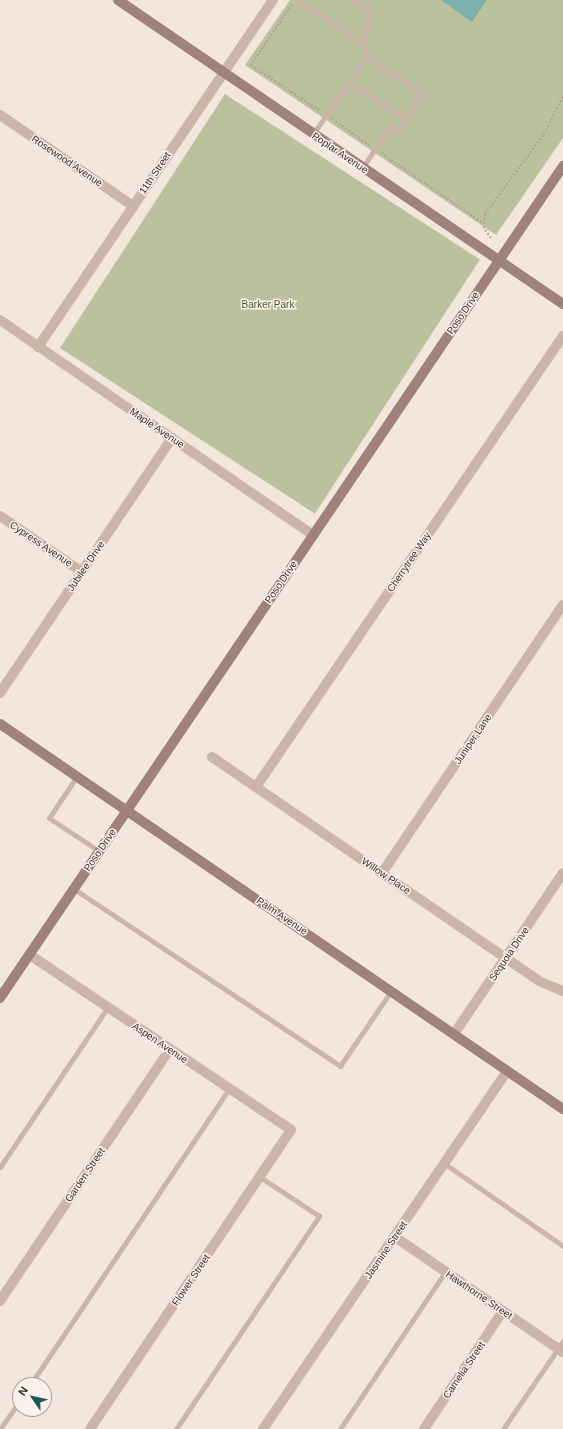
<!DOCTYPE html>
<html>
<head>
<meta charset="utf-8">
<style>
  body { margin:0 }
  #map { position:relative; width:563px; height:1429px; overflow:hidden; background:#f3e6dd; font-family:Helvetica,sans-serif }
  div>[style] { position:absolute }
  .green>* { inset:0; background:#bac29d; transform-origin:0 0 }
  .water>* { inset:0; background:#7cb0ac }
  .path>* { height:2px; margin-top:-1px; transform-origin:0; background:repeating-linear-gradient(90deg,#b79e93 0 2px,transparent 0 4px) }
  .lane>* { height:5px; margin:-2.5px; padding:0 2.5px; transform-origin:2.5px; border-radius:2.5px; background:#cbb5a9 }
  .street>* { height:10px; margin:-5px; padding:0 5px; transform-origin:5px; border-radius:5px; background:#cbb5a9 }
  .secondary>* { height:10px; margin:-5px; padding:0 5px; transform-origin:5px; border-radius:5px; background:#9f837a }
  span { translate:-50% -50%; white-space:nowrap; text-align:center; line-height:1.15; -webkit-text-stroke:3px #faf1ea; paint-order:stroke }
  .street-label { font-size:10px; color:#382c29 }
  .park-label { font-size:10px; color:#4c572c }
  .north { position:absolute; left:12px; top:1377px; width:40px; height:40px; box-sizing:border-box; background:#faf1ea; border:1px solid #aca29d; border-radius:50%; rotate:304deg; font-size:11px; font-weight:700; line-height:16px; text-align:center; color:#382c29 }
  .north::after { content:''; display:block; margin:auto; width:14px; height:18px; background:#1e5a57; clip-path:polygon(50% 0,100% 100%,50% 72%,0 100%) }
</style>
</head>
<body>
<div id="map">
  <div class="green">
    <div style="clip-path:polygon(290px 0,563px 0,563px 138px,496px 235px,245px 65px)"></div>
    <div style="left:225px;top:94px;width:304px;height:303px;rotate:33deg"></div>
  </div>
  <div class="water">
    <div style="clip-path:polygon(441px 0,487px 0,472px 22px)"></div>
  </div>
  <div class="path">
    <div style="left:292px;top:4px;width:73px;rotate:123.9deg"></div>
    <div style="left:251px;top:65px;width:83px;rotate:33.7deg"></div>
    <div style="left:332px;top:119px;width:45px;rotate:35.1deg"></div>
    <div style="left:381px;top:153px;width:124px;rotate:34.5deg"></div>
    <div style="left:491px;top:238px;width:12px;rotate:-125deg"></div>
    <div style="left:484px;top:228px;width:14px;rotate:-86deg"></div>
    <div style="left:485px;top:214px;width:99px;rotate:-53.6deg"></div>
    <div style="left:544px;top:134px;width:42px;rotate:-63.4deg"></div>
  </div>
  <div class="lane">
    <div style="left:298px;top:0;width:78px;rotate:34.1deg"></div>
    <div style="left:351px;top:0;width:23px;rotate:34deg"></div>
    <div style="left:370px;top:13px;width:32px;rotate:103deg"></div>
    <div style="left:363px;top:44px;width:13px;rotate:72deg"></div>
    <div style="left:367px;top:56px;width:68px;rotate:34.2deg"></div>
    <div style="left:423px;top:94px;width:45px;rotate:124deg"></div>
    <div style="left:398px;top:131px;width:9px;rotate:-144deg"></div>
    <div style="left:391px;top:126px;width:51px;rotate:124.6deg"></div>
    <div style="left:349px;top:82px;width:69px;rotate:33.7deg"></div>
    <div style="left:313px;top:134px;width:95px;rotate:-55.3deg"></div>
    <div style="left:77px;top:776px;width:50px;rotate:123.7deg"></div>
    <div style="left:49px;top:818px;width:60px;rotate:33.4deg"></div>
    <div style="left:74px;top:889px;width:320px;rotate:33.6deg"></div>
    <div style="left:340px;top:1066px;width:91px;rotate:-55.8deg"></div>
    <div style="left:445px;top:1164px;width:144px;rotate:34.8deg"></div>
    <div style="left:0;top:1167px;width:193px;rotate:-56deg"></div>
    <div style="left:30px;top:1385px;width:357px;rotate:-56.1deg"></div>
    <div style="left:0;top:1429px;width:35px;rotate:-55deg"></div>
    <div style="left:176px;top:1429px;width:257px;rotate:-56.1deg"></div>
    <div style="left:319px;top:1216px;width:71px;rotate:-146.5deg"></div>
    <div style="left:340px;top:1429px;width:189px;rotate:-56.2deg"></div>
    <div style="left:503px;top:1429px;width:107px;rotate:-55.7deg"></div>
  </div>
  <div class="street">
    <div style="left:0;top:115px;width:161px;rotate:34.4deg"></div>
    <div style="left:0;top:320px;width:380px;rotate:34.5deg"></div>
    <div style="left:38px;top:347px;width:419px;rotate:-55.9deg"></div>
    <div style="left:0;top:516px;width:99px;rotate:34.3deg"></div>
    <div style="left:0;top:693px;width:308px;rotate:-56deg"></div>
    <div style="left:212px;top:757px;width:396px;rotate:34.4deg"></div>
    <div style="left:539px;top:981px;width:26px;rotate:23deg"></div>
    <div style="left:256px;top:787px;width:546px;rotate:-55.76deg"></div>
    <div style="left:382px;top:873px;width:323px;rotate:-56deg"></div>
    <div style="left:30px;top:955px;width:314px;rotate:33.8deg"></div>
    <div style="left:291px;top:1130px;width:360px;rotate:123.9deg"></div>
    <div style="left:454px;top:1034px;width:194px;rotate:-55.9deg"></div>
    <div style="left:395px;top:1237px;width:204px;rotate:34.4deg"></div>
    <div style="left:0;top:1301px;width:304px;rotate:-56deg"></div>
    <div style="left:263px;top:1429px;width:433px;rotate:-55.7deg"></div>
    <div style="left:424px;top:1429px;width:142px;rotate:-56.2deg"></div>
  </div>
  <div class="secondary">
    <div style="left:118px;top:0;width:539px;rotate:34.34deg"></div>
    <div style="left:0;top:724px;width:682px;rotate:34.37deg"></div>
    <div style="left:0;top:998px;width:1005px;rotate:-55.91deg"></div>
  </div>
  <div class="street-label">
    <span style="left:340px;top:153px;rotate:34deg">Poplar Avenue</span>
    <span style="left:67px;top:161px;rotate:34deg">Rosewood Avenue</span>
    <span style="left:155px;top:173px;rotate:-56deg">11th Street</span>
    <span style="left:463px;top:313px;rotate:-56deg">Poso Drive</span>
    <span style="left:157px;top:428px;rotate:34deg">Maple Avenue</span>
    <span style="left:41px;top:544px;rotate:34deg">Cypress Avenue</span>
    <span style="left:409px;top:562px;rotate:-56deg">Cherrytree Way</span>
    <span style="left:86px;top:566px;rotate:-56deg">Jubilee Drive</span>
    <span style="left:281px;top:582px;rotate:-56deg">Poso Drive</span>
    <span style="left:473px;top:739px;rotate:-56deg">Juniper Lane</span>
    <span style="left:100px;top:850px;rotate:-56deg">Poso Drive</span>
    <span style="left:386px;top:876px;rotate:34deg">Willow Place</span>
    <span style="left:282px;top:916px;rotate:34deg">Palm Avenue</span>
    <span style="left:509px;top:954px;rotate:-56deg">Sequoia Drive</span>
    <span style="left:160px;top:1043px;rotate:34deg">Aspen Avenue</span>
    <span style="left:85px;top:1175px;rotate:-56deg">Garden Street</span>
    <span style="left:386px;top:1250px;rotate:-56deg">Jasmine Street</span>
    <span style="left:191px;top:1280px;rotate:-56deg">Flower Street</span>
    <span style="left:479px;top:1295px;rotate:34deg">Hawthorne Street</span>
    <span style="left:464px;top:1370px;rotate:-56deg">Camelia Street</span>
  </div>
  <div class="park-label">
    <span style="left:268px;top:305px">Barker Park</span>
  </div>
  <div class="north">N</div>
</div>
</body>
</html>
